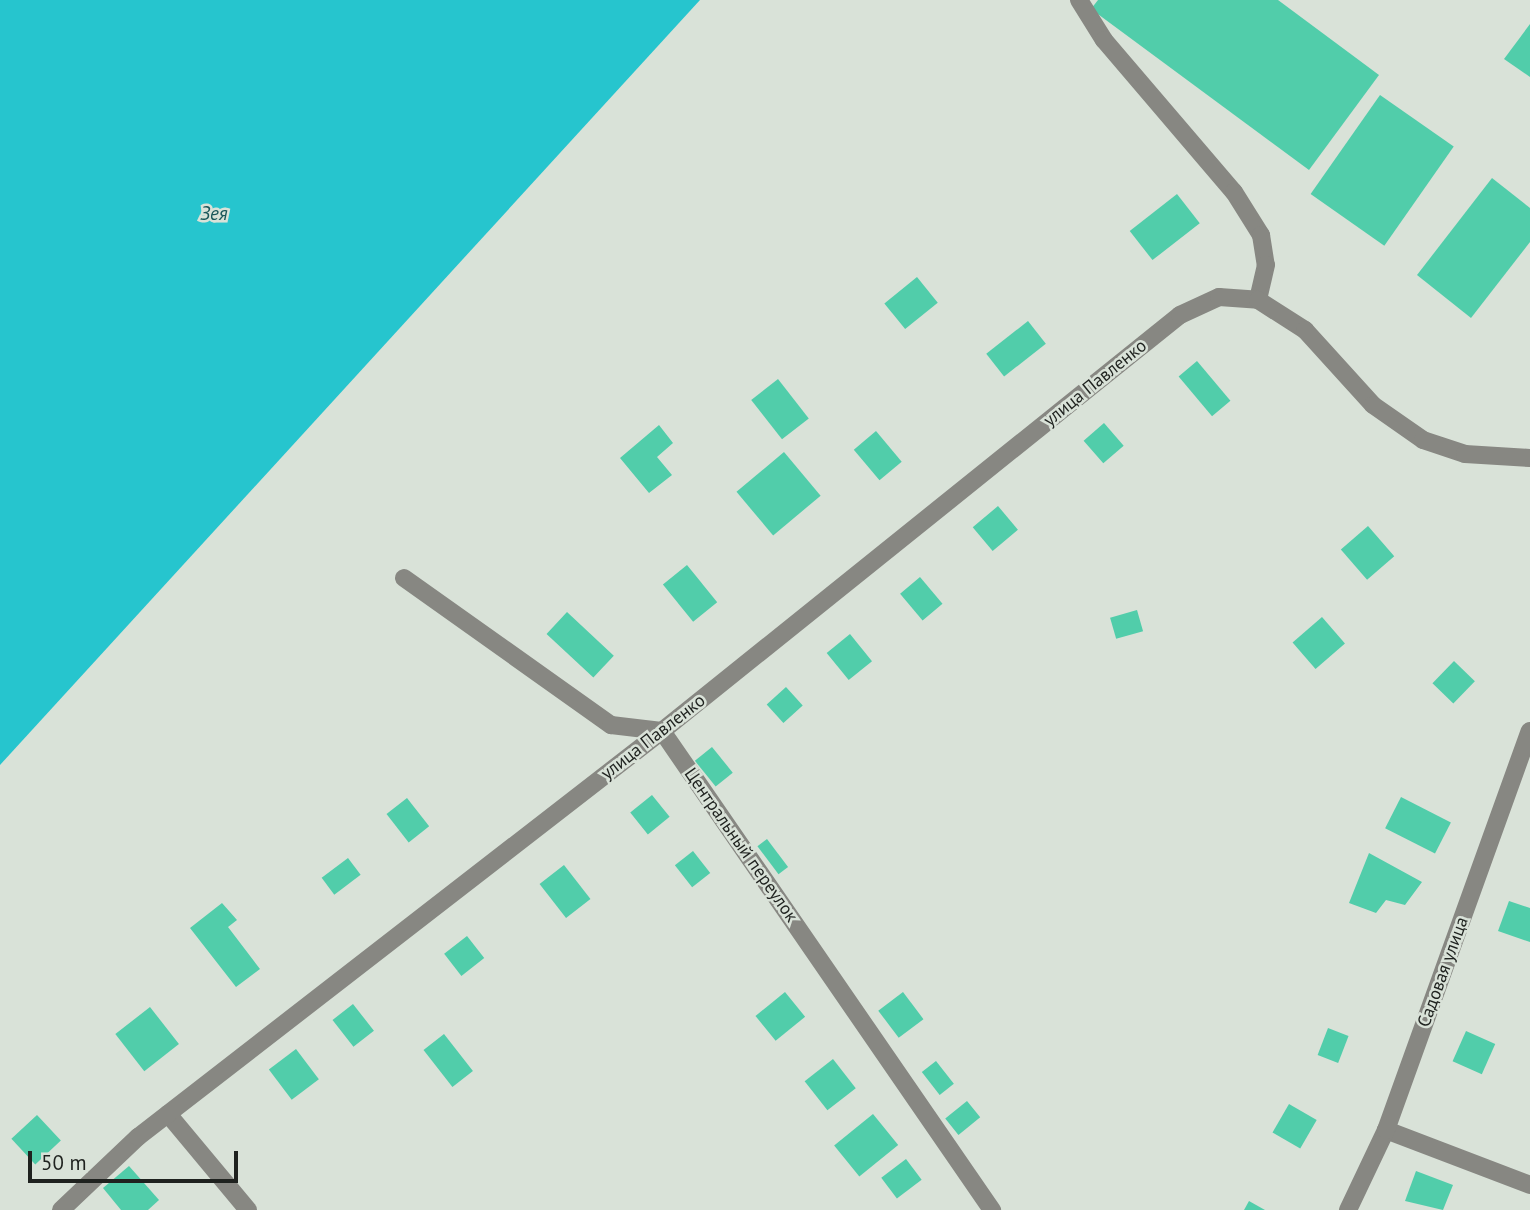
<!DOCTYPE html>
<html>
<head>
<meta charset="utf-8">
<style>
  body { margin:0 }
  #map { position:relative; width:1530px; height:1210px; overflow:hidden; background:#d9e2d8; font-family:"PT Sans",sans-serif }
  div>[style] { position:absolute }
  .water>* { inset:0; background:#26c5ce }
  .building>* { inset:0; background:#51cdaa; transform-origin:0 0 }
  .minor>* { height:18px; margin:-9px; padding:0 9px; transform-origin:9px; border-radius:9px; background:#878782 }
  span { translate:-50% -50%; white-space:nowrap; text-align:center; line-height:1.15; -webkit-text-stroke:5px #d9e2d8; paint-order:stroke }
  .street-label { font-size:18px; color:#1f221f }
  .water-label { font-size:19px; color:#1a575a; font-style:italic }
  .scale { position:absolute; left:28px; top:1151px; width:210px; height:32px; box-sizing:border-box; border:4px solid #1f221f; border-top:0; padding-left:9px; font-size:21px; line-height:24px; white-space:nowrap; color:#1f221f; -webkit-text-stroke:5px #d9e2d8; paint-order:stroke }
</style>
</head>
<body>
<div id="map">
  <div class="water">
    <div style="clip-path:polygon(0 0,700px 0,0 765px)"></div>
  </div>
  <div class="building">
    <div style="clip-path:polygon(1098px 0,1278px 0,1379px 75px,1309px 170px,1091px 9px)"></div>
    <div style="clip-path:polygon(1530px 24px,1530px 77px,1504px 59px)"></div>
    <div style="left:1380px;top:95px;width:90px;height:121px;rotate:35deg"></div>
    <div style="clip-path:polygon(1492px 178px,1530px 208px,1530px 242px,1471px 318px,1417px 275px)"></div>
    <div style="left:1177px;top:194px;width:37px;height:60px;rotate:52deg"></div>
    <div style="left:917px;top:277px;width:33px;height:42px;rotate:51deg"></div>
    <div style="left:1028px;top:321px;width:29px;height:53px;rotate:52deg"></div>
    <div style="left:1197px;top:361px;width:52px;height:24px;rotate:50deg"></div>
    <div style="left:778px;top:379px;width:50px;height:34px;rotate:52deg"></div>
    <div style="left:1104px;top:423px;width:30px;height:27px;rotate:49deg"></div>
    <div style="clip-path:polygon(659px 425px,673px 443px,657px 457px,672px 475px,649px 493px,620px 458px)"></div>
    <div style="left:876px;top:431px;width:40px;height:29px;rotate:50deg"></div>
    <div style="left:784px;top:452px;width:57px;height:62px;rotate:50deg"></div>
    <div style="left:998px;top:506px;width:31px;height:33px;rotate:50deg"></div>
    <div style="left:1368px;top:526px;width:40px;height:36px;rotate:49deg"></div>
    <div style="left:687px;top:565px;width:48px;height:31px;rotate:51deg"></div>
    <div style="left:920px;top:577px;width:35px;height:26px;rotate:50deg"></div>
    <div style="left:1137px;top:610px;width:22px;height:28px;rotate:74deg"></div>
    <div style="left:567px;top:612px;width:64px;height:30px;rotate:43deg"></div>
    <div style="left:1322px;top:617px;width:35px;height:39px;rotate:49deg"></div>
    <div style="left:850px;top:634px;width:35px;height:30px;rotate:51deg"></div>
    <div style="left:1454px;top:661px;width:29px;height:31px;rotate:44deg"></div>
    <div style="left:786px;top:687px;width:25px;height:26px;rotate:48deg"></div>
    <div style="left:712px;top:747px;width:33px;height:22px;rotate:51deg"></div>
    <div style="left:652px;top:795px;width:28px;height:28px;rotate:51deg"></div>
    <div style="left:1401px;top:797px;width:56px;height:35px;rotate:27deg"></div>
    <div style="left:407px;top:798px;width:36px;height:26px;rotate:52deg"></div>
    <div style="left:767px;top:839px;width:35px;height:12px;rotate:53deg"></div>
    <div style="left:693px;top:851px;width:28px;height:23px;rotate:52deg"></div>
    <div style="clip-path:polygon(1369px 853px,1422px 882px,1405px 905px,1386px 900px,1376px 913px,1349px 903px)"></div>
    <div style="left:348px;top:858px;width:21px;height:33px;rotate:53deg"></div>
    <div style="left:564px;top:865px;width:43px;height:31px;rotate:52deg"></div>
    <div style="clip-path:polygon(1509px 901px,1530px 908px,1530px 942px,1498px 931px)"></div>
    <div style="clip-path:polygon(222px 903px,237px 920px,228px 927px,260px 969px,236px 987px,190px 928px)"></div>
    <div style="left:467px;top:936px;width:28px;height:29px;rotate:52deg"></div>
    <div style="left:785px;top:992px;width:32px;height:38px;rotate:51deg"></div>
    <div style="left:903px;top:992px;width:34px;height:31px;rotate:53deg"></div>
    <div style="left:353px;top:1004px;width:34px;height:26px;rotate:52deg"></div>
    <div style="left:150px;top:1007px;width:47px;height:44px;rotate:52deg"></div>
    <div style="left:1328px;top:1028px;width:22px;height:29px;rotate:21deg"></div>
    <div style="left:1466px;top:1031px;width:32px;height:33px;rotate:24deg"></div>
    <div style="left:444px;top:1034px;width:47px;height:26px;rotate:52deg"></div>
    <div style="left:296px;top:1049px;width:38px;height:34px;rotate:53deg"></div>
    <div style="left:833px;top:1059px;width:37px;height:36px;rotate:52deg"></div>
    <div style="left:936px;top:1061px;width:29px;height:18px;rotate:52deg"></div>
    <div style="left:967px;top:1101px;width:21px;height:28px;rotate:51deg"></div>
    <div style="left:1289px;top:1104px;width:32px;height:33px;rotate:30deg"></div>
    <div style="left:873px;top:1114px;width:40px;height:50px;rotate:51deg"></div>
    <div style="left:37px;top:1115px;width:35px;height:35px;rotate:47deg"></div>
    <div style="left:906px;top:1159px;width:26px;height:31px;rotate:53deg"></div>
    <div style="clip-path:polygon(129px 1166px,159px 1200px,148px 1210px,121px 1210px,103px 1188px)"></div>
    <div style="clip-path:polygon(1416px 1171px,1453px 1185px,1443px 1210px,1405px 1201px)"></div>
    <div style="clip-path:polygon(1249px 1201px,1265px 1210px,1244px 1210px)"></div>
  </div>
  <div class="minor">
    <div style="left:1079px;top:0;width:47px;rotate:58deg"></div>
    <div style="left:1104px;top:40px;width:200px;rotate:49.5deg"></div>
    <div style="left:1234px;top:192px;width:51px;rotate:57.9deg"></div>
    <div style="left:1261px;top:235px;width:30px;rotate:81deg"></div>
    <div style="left:1266px;top:265px;width:36px;rotate:103deg"></div>
    <div style="left:404px;top:578px;width:254px;rotate:35.4deg"></div>
    <div style="left:611px;top:725px;width:51px;rotate:6.7deg"></div>
    <div style="left:662px;top:731px;width:582px;rotate:55.44deg"></div>
    <div style="left:168px;top:1114px;width:125px;rotate:50.2deg"></div>
    <div style="left:1386px;top:1130px;width:154px;rotate:20.9deg"></div>
    <div style="left:61px;top:1210px;width:106px;rotate:-43.5deg"></div>
    <div style="left:138px;top:1137px;width:663px;rotate:-37.77deg"></div>
    <div style="left:662px;top:731px;width:664px;rotate:-38.77deg"></div>
    <div style="left:1180px;top:315px;width:43px;rotate:-24.8deg"></div>
    <div style="left:1219px;top:297px;width:39px;rotate:4deg"></div>
    <div style="left:1258px;top:300px;width:56px;rotate:32.6deg"></div>
    <div style="left:1305px;top:330px;width:101px;rotate:47.8deg"></div>
    <div style="left:1373px;top:405px;width:61px;rotate:35deg"></div>
    <div style="left:1423px;top:440px;width:44px;rotate:18.4deg"></div>
    <div style="left:1465px;top:454px;width:65px;rotate:3.5deg"></div>
    <div style="left:1348px;top:1210px;width:89px;rotate:-64.6deg"></div>
    <div style="left:1386px;top:1130px;width:424px;rotate:-70.2deg"></div>
  </div>
  <div class="street-label">
    <span style="left:1095px;top:383px;rotate:-39deg">улица Павленко</span>
    <span style="left:653px;top:737px;rotate:-38deg">улица Павленко</span>
    <span style="left:741px;top:845px;rotate:55deg">Центральный переулок</span>
    <span style="left:1443px;top:972px;rotate:-70deg">Садовая улица</span>
  </div>
  <div class="water-label">
    <span style="left:214px;top:214px">Зея</span>
  </div>
  <div class="scale">50 m</div>
</div>
</body>
</html>
